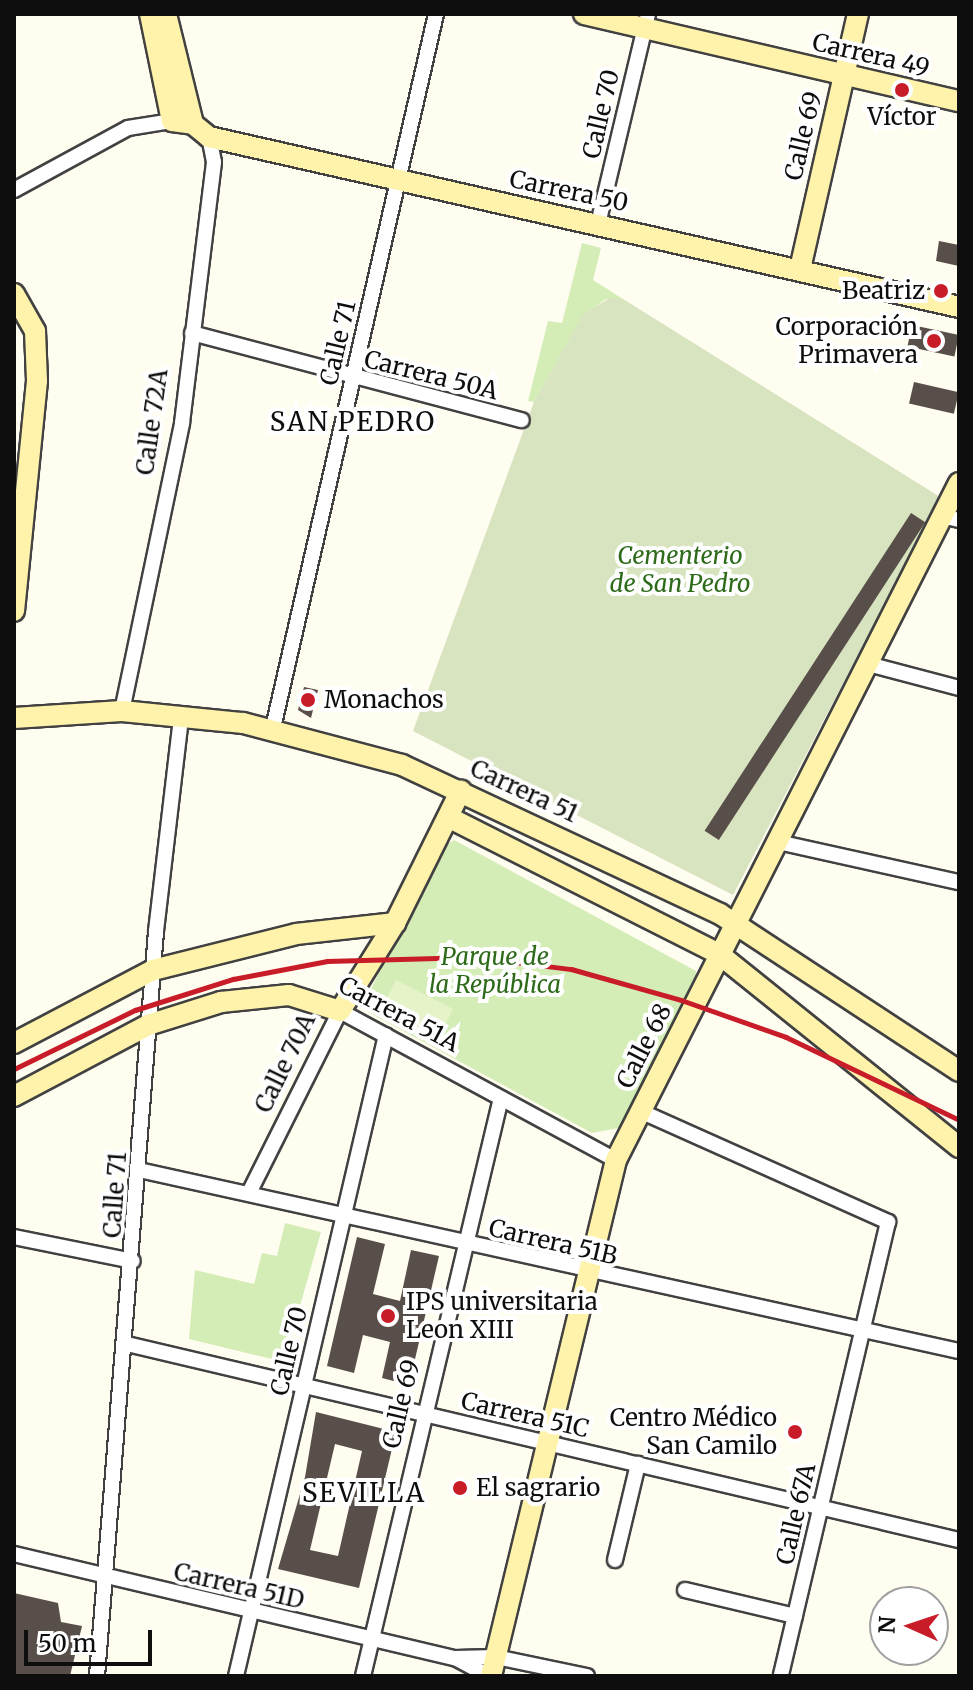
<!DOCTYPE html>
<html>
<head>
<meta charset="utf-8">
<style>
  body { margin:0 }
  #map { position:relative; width:973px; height:1690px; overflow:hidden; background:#fffcf0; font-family:Merriweather,serif }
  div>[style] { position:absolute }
  .green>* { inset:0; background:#d4edb6 }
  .cemetery>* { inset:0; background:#d8e3bf }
  .pitch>* { inset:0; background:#e6f3c9; transform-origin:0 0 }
  .building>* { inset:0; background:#584f4a; transform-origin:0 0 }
  .roads { filter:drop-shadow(2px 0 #414141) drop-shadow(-2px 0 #414141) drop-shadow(0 2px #414141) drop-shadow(0 -2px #414141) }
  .street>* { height:14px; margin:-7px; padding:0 7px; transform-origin:7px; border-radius:7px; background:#fff }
  .secondary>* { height:20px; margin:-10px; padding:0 10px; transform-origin:10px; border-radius:10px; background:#fff3ab }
  .rail>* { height:5px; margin:-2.5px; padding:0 2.5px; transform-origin:2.5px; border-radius:2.5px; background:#c91c29 }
  .dots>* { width:22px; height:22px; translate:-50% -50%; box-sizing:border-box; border:4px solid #fff; border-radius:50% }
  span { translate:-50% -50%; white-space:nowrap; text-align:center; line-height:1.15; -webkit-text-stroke:8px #fff; paint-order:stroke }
  .street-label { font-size:24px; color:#0e0e0e }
  .poi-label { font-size:24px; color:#0e0e0e }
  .right { translate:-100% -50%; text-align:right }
  .left { translate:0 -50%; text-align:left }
  .park-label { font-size:24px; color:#2d6b1a; font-style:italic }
  .neighbourhood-label { font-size:26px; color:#0e0e0e; letter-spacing:2px }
  .frame { position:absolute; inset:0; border:16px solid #0e0e0e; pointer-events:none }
  .north { position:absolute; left:869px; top:1586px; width:80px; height:80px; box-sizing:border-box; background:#fff; border:2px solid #9f9f9f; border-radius:50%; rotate:273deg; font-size:22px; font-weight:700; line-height:32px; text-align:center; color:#0e0e0e }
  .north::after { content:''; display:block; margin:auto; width:28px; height:36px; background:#c91c29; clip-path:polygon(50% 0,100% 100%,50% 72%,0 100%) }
  .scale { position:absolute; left:24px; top:1630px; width:128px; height:36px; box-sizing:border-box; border:4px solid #0e0e0e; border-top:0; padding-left:10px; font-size:24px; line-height:28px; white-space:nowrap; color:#0e0e0e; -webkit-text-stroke:6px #fff; paint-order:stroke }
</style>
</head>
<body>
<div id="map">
  <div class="green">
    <div style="clip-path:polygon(582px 243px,601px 248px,593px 280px,623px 299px,606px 299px,583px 315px,534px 402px,528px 401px,548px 321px,562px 323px)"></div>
    <div style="clip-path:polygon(454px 840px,696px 971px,695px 986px,619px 1128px,592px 1133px,368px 1012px,366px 999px,441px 849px)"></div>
    <div style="clip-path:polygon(285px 1223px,321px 1232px,284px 1362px,189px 1339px,195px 1270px,254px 1284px,262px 1253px,277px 1256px)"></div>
  </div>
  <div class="cemetery">
    <div style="clip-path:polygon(610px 298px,623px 299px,940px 497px,733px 895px,413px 731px,534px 402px,583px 314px)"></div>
  </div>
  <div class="pitch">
    <div style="left:396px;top:980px;width:64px;height:33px;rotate:27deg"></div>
  </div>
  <div class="building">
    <div style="clip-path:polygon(939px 241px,959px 245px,959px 266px,936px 261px)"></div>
    <div style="left:912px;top:325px;width:48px;height:22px;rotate:12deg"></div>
    <div style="left:914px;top:382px;width:46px;height:22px;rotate:13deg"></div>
    <div style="left:911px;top:513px;width:17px;height:379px;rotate:33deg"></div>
    <div style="clip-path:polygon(304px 687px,318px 690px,311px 718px,298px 710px)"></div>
    <div style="clip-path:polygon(357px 1237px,385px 1244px,373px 1294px,400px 1301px,411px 1250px,439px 1256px,409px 1385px,382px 1378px,390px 1342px,363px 1335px,354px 1373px,327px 1366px)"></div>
    <div style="clip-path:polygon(evenodd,316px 1412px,396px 1432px,359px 1588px,278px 1569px,305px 1477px,316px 1412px,335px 1444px,362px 1451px,338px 1556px,310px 1550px,335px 1444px)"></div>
    <div style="clip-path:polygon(14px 1593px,58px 1603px,61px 1622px,82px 1626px,70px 1676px,14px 1676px)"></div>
  </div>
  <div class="roads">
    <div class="street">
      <div style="left:14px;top:190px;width:130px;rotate:-28.5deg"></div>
      <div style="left:128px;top:128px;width:45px;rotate:-9deg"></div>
      <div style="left:598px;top:224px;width:216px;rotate:-76.6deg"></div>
      <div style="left:192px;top:333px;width:341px;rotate:14.8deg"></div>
      <div style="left:946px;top:517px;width:13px;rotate:13deg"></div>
      <div style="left:872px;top:665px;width:90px;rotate:14.8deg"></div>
      <div style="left:122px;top:711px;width:294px;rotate:-78.2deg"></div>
      <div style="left:182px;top:423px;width:263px;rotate:-83deg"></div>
      <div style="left:214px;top:162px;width:25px;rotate:-101deg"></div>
      <div style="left:273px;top:728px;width:732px;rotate:-77.14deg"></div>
      <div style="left:778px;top:842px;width:185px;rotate:12.5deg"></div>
      <div style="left:640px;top:1111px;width:272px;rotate:24.1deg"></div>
      <div style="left:888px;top:1222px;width:466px;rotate:103.3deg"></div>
      <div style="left:139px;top:1170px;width:840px;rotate:12.45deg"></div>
      <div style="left:249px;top:1193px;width:203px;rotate:-63.4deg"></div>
      <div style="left:340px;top:1011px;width:314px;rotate:28.4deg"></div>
      <div style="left:14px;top:1237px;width:121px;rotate:11.4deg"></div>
      <div style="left:127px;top:1344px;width:855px;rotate:13.26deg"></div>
      <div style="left:14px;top:1554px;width:453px;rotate:13.3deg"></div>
      <div style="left:455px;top:1658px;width:38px;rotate:28deg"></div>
      <div style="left:615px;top:1560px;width:99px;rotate:-76.5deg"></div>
      <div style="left:685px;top:1590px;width:113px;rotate:13.3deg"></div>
      <div style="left:455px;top:1658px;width:41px;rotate:-1.4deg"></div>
      <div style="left:496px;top:1657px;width:93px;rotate:11.8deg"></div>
      <div style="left:97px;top:1676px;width:747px;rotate:-85.47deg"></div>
      <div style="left:156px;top:931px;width:215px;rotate:-83.3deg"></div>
      <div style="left:236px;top:1676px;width:658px;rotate:-76.83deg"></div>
      <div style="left:363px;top:1676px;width:594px;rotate:-76.57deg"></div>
    </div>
    <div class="secondary">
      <div style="left:150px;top:14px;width:109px;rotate:78.4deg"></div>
      <div style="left:172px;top:121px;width:21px;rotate:8deg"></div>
      <div style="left:193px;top:124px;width:21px;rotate:39deg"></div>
      <div style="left:209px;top:137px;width:769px;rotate:12.77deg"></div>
      <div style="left:166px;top:14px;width:113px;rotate:76.2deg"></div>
      <div style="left:584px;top:14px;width:385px;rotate:13.1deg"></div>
      <div style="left:800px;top:269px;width:262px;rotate:-77.2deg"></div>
      <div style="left:14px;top:294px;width:43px;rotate:60.4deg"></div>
      <div style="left:35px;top:331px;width:50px;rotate:87.7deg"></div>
      <div style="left:37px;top:381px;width:231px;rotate:95.7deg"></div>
      <div style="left:14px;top:718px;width:108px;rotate:-3.7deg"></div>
      <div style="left:122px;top:711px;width:122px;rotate:5.7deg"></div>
      <div style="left:243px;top:723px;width:164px;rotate:14.8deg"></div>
      <div style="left:402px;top:765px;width:351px;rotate:25.1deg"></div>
      <div style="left:720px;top:914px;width:286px;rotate:33.3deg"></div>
      <div style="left:448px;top:817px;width:304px;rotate:26.8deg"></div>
      <div style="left:719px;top:954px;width:308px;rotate:38.8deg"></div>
      <div style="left:14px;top:1043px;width:157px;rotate:-27.7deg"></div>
      <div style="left:153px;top:970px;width:147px;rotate:-14.1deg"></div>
      <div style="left:296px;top:934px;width:100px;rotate:-6.3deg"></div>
      <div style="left:14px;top:1096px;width:152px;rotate:-27.9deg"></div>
      <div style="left:148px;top:1025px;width:77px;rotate:-17.5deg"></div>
      <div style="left:221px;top:1002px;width:68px;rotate:-5.9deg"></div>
      <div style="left:289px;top:995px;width:53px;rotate:17.4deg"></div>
      <div style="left:340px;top:1011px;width:104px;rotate:-58deg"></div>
      <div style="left:395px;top:923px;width:148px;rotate:-63.6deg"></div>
      <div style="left:491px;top:1676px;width:531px;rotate:-76.38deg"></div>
      <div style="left:616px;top:1160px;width:759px;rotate:-63.13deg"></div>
    </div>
  </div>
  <div class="rail">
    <div style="left:14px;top:1069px;width:135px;rotate:-26deg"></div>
    <div style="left:135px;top:1010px;width:103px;rotate:-17.6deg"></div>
    <div style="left:233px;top:979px;width:96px;rotate:-10.8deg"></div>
    <div style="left:327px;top:961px;width:147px;rotate:-1.6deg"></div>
    <div style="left:474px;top:957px;width:98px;rotate:7.1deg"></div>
    <div style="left:571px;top:969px;width:114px;rotate:15.7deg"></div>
    <div style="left:681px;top:1000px;width:111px;rotate:19.4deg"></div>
    <div style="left:786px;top:1037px;width:192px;rotate:25.6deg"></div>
  </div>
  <div class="dots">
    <div style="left:902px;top:90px;background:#c91c29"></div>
    <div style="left:941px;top:291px;background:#c91c29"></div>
    <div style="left:934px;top:341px;background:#c91c29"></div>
    <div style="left:308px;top:700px;background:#c91c29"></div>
    <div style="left:388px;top:1316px;background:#c91c29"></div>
    <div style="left:795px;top:1432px;background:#c91c29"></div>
    <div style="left:460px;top:1488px;background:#c91c29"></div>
  </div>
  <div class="street-label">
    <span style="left:871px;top:55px;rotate:13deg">Carrera 49</span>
    <span style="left:601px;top:114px;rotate:-77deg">Calle 70</span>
    <span style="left:803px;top:136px;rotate:-77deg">Calle 69</span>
    <span style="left:569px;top:191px;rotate:12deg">Carrera 50</span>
    <span style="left:338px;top:343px;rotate:-77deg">Calle 71</span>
    <span style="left:431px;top:375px;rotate:14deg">Carrera 50A</span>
    <span style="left:152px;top:422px;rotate:-82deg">Calle 72A</span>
    <span style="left:524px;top:791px;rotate:25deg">Carrera 51</span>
    <span style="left:399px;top:1014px;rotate:28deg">Carrera 51A</span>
    <span style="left:644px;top:1046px;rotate:-63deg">Calle 68</span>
    <span style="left:285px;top:1063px;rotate:-64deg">Calle 70A</span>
    <span style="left:115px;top:1195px;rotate:-86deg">Calle 71</span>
    <span style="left:553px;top:1242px;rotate:13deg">Carrera 51B</span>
    <span style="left:289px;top:1351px;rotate:-77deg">Calle 70</span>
    <span style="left:401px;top:1404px;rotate:-77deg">Calle 69</span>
    <span style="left:525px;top:1415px;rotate:13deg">Carrera 51C</span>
    <span style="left:796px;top:1514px;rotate:-77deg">Calle 67A</span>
    <span style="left:239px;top:1586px;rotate:13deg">Carrera 51D</span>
  </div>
  <div class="poi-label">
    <span style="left:902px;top:117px">Víctor</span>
    <span class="right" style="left:925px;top:291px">Beatriz</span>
    <span class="right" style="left:918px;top:341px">Corporación<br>Primavera</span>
    <span class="left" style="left:324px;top:700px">Monachos</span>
    <span class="left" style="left:406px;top:1316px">IPS universitaria<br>Leon XIII</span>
    <span class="right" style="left:777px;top:1432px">Centro Médico<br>San Camilo</span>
    <span class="left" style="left:476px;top:1488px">El sagrario</span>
  </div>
  <div class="park-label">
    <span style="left:680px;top:570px">Cementerio<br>de San Pedro</span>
    <span style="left:495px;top:971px">Parque de<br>la República</span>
  </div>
  <div class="neighbourhood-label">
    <span style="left:353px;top:422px">SAN PEDRO</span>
    <span style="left:364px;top:1493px">SEVILLA</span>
  </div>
  <div class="frame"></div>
  <div class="north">N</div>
  <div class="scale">50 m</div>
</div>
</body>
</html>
